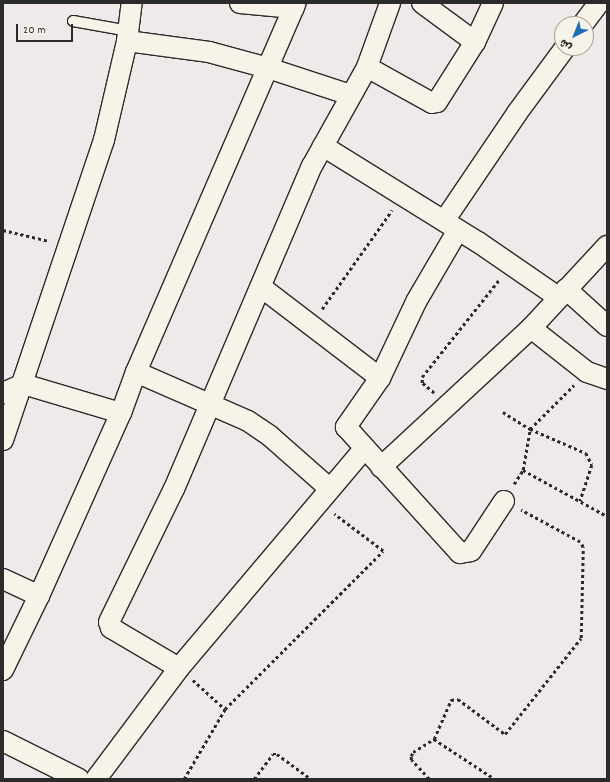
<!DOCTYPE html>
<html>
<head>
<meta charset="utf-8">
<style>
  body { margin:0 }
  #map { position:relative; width:610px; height:782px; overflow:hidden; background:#efe9ea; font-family:Dekko,"Playpen Sans Arabic",sans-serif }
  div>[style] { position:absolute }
  .path>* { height:2.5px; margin-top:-1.25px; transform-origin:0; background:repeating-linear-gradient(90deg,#2b2b2b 0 3px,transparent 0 6px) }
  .roads { filter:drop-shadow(1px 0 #2b2b2b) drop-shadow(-1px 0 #2b2b2b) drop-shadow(0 1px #2b2b2b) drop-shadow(0 -1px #2b2b2b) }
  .lane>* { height:10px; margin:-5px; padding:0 5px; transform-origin:5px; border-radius:5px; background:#f7f3e8 }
  .street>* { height:20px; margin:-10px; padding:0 10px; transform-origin:10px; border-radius:10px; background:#f7f3e8 }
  span { translate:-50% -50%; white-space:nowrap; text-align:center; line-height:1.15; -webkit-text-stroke:3px #f7f3e8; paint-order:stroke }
  .frame { position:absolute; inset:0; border:4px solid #2b2b2b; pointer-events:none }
  .north { position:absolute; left:554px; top:16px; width:40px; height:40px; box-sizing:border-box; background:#f7f3e8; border:1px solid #a5a39c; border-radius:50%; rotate:223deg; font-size:11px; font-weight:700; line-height:16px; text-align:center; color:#2b2b2b }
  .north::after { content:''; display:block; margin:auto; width:14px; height:18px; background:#1f6fb2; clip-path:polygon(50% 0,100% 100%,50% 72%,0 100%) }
  .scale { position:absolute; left:16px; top:24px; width:57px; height:18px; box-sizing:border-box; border:2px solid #2b2b2b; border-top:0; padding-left:5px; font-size:12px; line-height:14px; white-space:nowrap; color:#2b2b2b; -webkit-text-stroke:3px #f7f3e8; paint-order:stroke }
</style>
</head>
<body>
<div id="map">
  <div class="path">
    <div style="left:3px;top:230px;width:47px;rotate:13.4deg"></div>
    <div style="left:322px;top:309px;width:121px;rotate:-54.7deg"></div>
    <div style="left:434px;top:393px;width:16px;rotate:-140deg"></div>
    <div style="left:422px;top:383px;width:6px;rotate:-90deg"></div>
    <div style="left:422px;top:377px;width:124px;rotate:-51.6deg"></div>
    <div style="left:503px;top:412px;width:32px;rotate:32deg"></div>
    <div style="left:530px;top:429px;width:61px;rotate:23.2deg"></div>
    <div style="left:586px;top:453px;width:13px;rotate:63deg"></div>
    <div style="left:592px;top:465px;width:38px;rotate:108deg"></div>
    <div style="left:523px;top:470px;width:96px;rotate:28.7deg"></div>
    <div style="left:514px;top:484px;width:17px;rotate:-57deg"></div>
    <div style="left:523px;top:470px;width:42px;rotate:-80.3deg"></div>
    <div style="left:530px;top:429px;width:62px;rotate:-45deg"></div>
    <div style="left:193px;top:680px;width:43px;rotate:42.2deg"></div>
    <div style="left:434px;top:739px;width:73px;rotate:33.3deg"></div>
    <div style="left:184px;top:779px;width:81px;rotate:-59.6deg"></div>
    <div style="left:225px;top:709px;width:223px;rotate:-45deg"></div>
    <div style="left:383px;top:551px;width:61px;rotate:-142.9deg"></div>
    <div style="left:254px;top:779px;width:31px;rotate:-53deg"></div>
    <div style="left:273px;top:754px;width:4px"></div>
    <div style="left:277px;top:754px;width:42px;rotate:36.3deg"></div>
    <div style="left:429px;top:779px;width:26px;rotate:-133deg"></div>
    <div style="left:411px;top:760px;width:4px;rotate:-90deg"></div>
    <div style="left:411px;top:756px;width:4px;rotate:-63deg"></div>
    <div style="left:413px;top:752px;width:25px;rotate:-32deg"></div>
    <div style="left:434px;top:739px;width:43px;rotate:-66.4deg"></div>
    <div style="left:451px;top:700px;width:7px;rotate:-8deg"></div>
    <div style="left:458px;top:699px;width:59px;rotate:36.7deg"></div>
    <div style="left:505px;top:734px;width:122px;rotate:-51.6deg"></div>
    <div style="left:581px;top:638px;width:91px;rotate:-88.7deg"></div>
    <div style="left:583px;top:547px;width:6px;rotate:-121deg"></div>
    <div style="left:580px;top:542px;width:67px;rotate:-151.5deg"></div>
  </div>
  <div class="roads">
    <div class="lane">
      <div style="left:73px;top:21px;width:57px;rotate:10.1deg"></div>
    </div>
    <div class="street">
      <div style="left:240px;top:3px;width:54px;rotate:5.3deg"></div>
      <div style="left:422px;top:3px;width:66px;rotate:36.3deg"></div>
      <div style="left:583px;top:24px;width:26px;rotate:-53deg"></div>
      <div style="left:127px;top:41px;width:38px;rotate:-83deg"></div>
      <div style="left:367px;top:67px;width:74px;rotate:29deg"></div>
      <div style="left:432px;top:103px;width:5px;rotate:-11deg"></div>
      <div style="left:437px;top:102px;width:71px;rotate:-57.7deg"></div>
      <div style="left:475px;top:42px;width:43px;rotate:-65.2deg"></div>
      <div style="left:323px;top:146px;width:182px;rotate:31.8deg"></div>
      <div style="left:478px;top:242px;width:97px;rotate:34.5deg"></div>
      <div style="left:444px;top:221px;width:130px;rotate:-55.9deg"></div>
      <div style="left:517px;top:113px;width:81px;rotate:-53.6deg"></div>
      <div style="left:458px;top:230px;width:83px;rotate:120.3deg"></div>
      <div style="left:416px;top:302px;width:84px;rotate:115.3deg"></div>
      <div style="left:380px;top:378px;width:60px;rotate:124.8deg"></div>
      <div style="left:346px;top:427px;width:170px;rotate:47.9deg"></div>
      <div style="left:460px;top:553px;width:11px;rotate:-10deg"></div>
      <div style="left:471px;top:551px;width:60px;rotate:-56.6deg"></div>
      <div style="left:261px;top:287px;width:150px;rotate:37.4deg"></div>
      <div style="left:566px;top:289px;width:55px;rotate:42.1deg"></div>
      <div style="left:531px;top:328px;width:71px;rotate:38.2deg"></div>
      <div style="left:587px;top:372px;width:21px;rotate:19deg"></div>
      <div style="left:136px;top:372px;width:122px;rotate:23.6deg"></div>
      <div style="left:248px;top:421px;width:27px;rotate:34deg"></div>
      <div style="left:270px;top:436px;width:79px;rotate:41.4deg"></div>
      <div style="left:3px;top:393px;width:22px;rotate:-24deg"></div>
      <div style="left:23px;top:384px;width:102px;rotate:16.5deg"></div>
      <div style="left:3px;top:440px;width:317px;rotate:-71.4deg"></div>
      <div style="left:104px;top:140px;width:102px;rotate:-76.9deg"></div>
      <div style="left:127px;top:41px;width:83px;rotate:7.6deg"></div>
      <div style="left:209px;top:52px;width:61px;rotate:15.2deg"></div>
      <div style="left:268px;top:68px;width:86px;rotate:18.2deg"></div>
      <div style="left:381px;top:467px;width:205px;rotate:-42.8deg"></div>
      <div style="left:531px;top:328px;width:112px;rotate:-47.2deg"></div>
      <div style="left:3px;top:579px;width:40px;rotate:25deg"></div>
      <div style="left:179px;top:668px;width:79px;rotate:-149.5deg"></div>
      <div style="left:111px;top:628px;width:6px;rotate:-108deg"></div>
      <div style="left:109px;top:622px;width:148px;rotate:-64deg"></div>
      <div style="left:174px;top:489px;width:351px;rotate:-66.9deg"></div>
      <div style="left:312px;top:166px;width:113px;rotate:-60.9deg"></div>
      <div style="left:367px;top:67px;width:68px;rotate:-70.2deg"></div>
      <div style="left:3px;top:670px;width:82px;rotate:-64.1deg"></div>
      <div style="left:39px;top:596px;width:201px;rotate:-65.9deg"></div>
      <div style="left:121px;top:413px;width:44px;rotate:-69.9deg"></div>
      <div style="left:136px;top:372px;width:402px;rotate:-66.6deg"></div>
      <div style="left:3px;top:741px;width:85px;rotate:26.6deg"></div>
      <div style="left:96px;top:779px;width:139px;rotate:-53.2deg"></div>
      <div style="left:179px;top:668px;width:288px;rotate:-49.8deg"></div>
    </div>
  </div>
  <div class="frame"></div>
  <div class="north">ش</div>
  <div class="scale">20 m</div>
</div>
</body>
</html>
